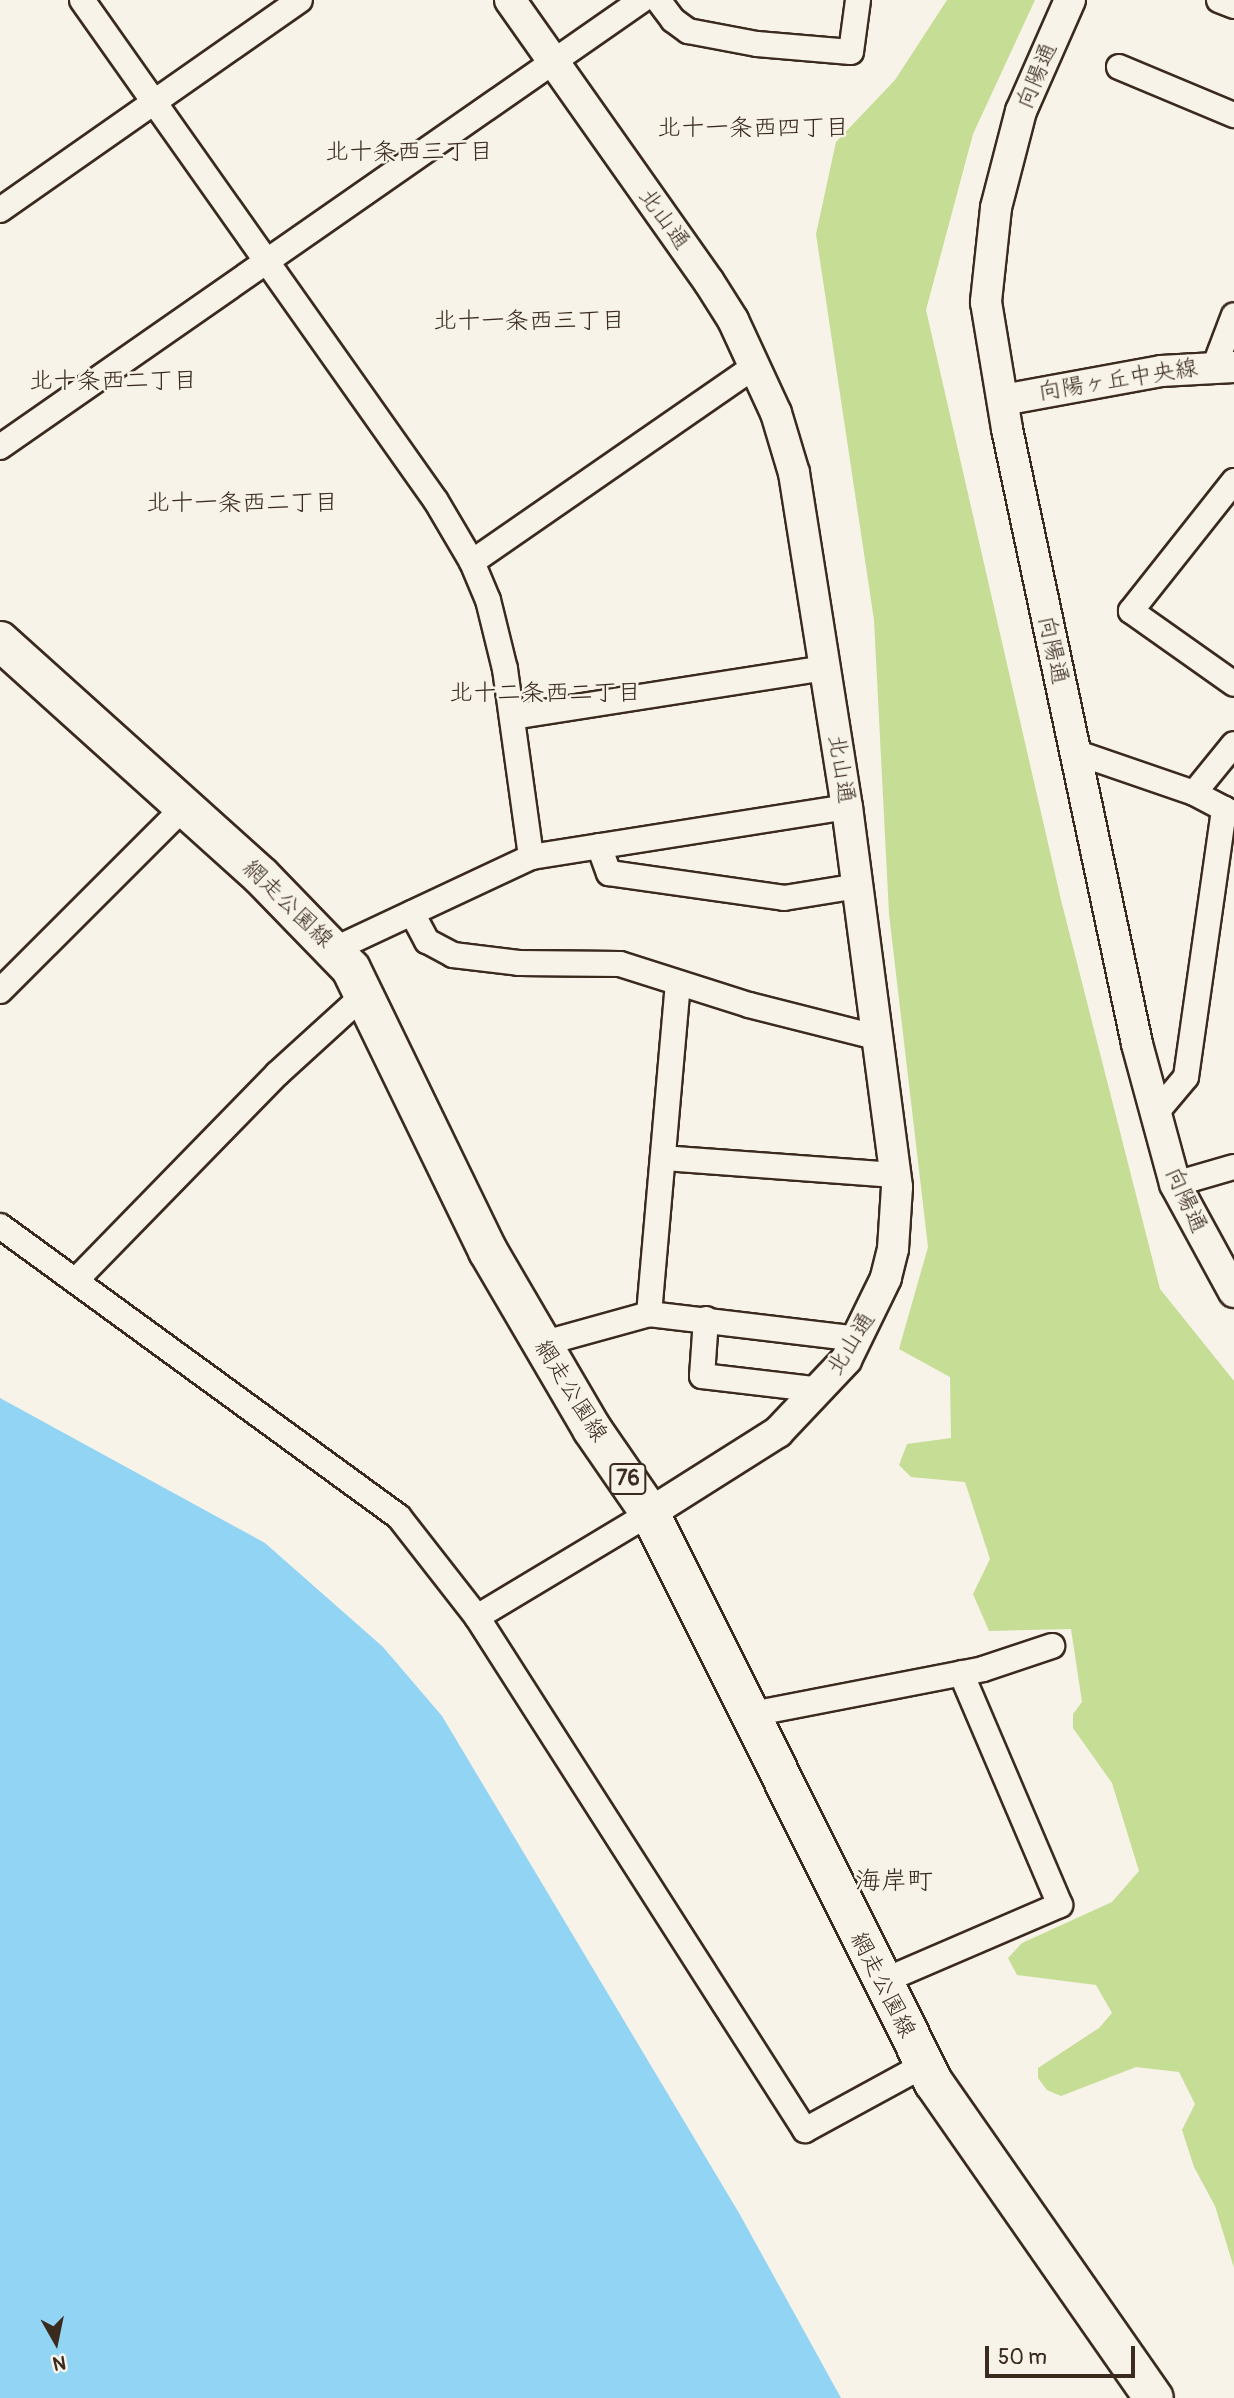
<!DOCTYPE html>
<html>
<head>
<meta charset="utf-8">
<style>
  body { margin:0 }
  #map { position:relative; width:1234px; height:2398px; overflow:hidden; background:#f7f3e8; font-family:Pangolin,"Klee One",sans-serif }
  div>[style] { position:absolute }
  .green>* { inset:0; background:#c5dd94 }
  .water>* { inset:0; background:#92d4f3 }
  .roads { filter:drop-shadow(2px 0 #3b2a1e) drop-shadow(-2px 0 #3b2a1e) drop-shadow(0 2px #3b2a1e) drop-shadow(0 -2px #3b2a1e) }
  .minor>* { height:24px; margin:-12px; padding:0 12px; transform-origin:12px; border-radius:12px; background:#f7f3e8 }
  .tertiary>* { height:30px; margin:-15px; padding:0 15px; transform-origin:15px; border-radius:15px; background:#f7f3e8 }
  .primary>* { height:38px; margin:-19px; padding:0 19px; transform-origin:19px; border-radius:19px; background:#f7f3e8 }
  span { translate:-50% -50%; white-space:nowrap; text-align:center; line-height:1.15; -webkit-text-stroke:5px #f7f3e8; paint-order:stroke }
  .shield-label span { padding:2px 5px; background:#f7f3e8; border:2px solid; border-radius:5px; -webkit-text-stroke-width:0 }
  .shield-label { font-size:21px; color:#3b2a1e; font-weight:700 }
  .street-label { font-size:23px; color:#3b2a1e }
  .neighbourhood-label { font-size:24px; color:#3b2a1e }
  .quarter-label { font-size:26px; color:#3b2a1e }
  .north { position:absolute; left:21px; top:2307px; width:70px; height:70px; -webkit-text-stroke:5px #f7f3e8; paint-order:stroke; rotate:171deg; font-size:19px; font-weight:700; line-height:28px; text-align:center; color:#3b2a1e }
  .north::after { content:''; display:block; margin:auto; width:24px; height:32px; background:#3b2a1e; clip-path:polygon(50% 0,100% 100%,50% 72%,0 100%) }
  .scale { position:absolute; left:985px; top:2346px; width:150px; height:32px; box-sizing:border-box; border:4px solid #3b2a1e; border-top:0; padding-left:9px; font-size:21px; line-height:24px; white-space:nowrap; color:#3b2a1e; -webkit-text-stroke:5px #f7f3e8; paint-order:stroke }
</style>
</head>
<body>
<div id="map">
  <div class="green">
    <div style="clip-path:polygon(947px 0,1035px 0,973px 134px,926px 310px,1061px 900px,1160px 1289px,1234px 1381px,1234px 2268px,1215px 2206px,1194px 2167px,1182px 2130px,1195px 2104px,1179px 2072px,1136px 2067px,1061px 2096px,1047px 2090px,1038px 2078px,1038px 2068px,1099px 2028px,1112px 2013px,1096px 1985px,1017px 1975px,1008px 1958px,1022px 1943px,1112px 1902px,1139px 1871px,1112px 1783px,1073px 1728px,1073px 1714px,1082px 1702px,1071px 1629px,989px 1631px,973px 1594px,990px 1559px,965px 1482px,911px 1477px,899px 1465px,907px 1444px,951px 1438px,950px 1377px,899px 1349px,928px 1247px,889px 914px,874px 620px,816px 234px,836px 142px,895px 80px)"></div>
  </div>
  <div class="water">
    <div style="clip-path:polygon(0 1398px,265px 1543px,383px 1647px,442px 1716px,739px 2213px,841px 2398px,0 2398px)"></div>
  </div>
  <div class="roads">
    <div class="minor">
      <div style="left:82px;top:0;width:613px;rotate:54.76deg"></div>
      <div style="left:436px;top:501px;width:71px;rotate:59.5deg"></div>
      <div style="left:472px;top:562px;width:41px;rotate:67.2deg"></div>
      <div style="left:488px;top:600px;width:71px;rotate:76.2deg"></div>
      <div style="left:505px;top:669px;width:190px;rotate:82.1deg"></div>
      <div style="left:658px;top:0;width:25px;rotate:53deg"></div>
      <div style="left:673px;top:20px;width:19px;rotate:36deg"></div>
      <div style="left:688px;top:31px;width:70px;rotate:10.7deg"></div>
      <div style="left:757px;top:44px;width:94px;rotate:4.9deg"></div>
      <div style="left:851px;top:52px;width:52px;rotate:-82.3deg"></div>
      <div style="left:1219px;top:0;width:16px;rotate:22deg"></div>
      <div style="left:1119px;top:67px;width:125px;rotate:22.7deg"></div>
      <div style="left:0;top:210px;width:366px;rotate:-35deg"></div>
      <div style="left:1215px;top:365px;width:53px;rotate:-69.2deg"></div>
      <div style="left:0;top:447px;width:782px;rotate:-34.85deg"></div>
      <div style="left:1234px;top:481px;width:166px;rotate:128.4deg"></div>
      <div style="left:1131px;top:611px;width:126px;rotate:35.3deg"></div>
      <div style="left:472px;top:562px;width:344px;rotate:-34.7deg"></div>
      <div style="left:512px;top:717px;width:317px;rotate:-8.9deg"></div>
      <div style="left:1075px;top:752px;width:126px;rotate:19deg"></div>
      <div style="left:1194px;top:793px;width:45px;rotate:27.7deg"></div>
      <div style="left:1194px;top:793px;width:63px;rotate:-50.8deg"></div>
      <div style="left:599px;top:846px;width:29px;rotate:70deg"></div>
      <div style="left:609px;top:873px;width:177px;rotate:8.1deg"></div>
      <div style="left:784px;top:898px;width:75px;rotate:-9.2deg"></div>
      <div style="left:412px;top:913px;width:32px;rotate:62deg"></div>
      <div style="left:427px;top:941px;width:30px;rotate:28deg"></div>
      <div style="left:453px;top:955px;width:66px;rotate:6.9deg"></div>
      <div style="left:519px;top:963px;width:101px;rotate:0.6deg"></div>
      <div style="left:620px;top:964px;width:135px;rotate:17.6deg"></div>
      <div style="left:749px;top:1005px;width:134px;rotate:14.2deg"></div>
      <div style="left:335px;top:949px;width:217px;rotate:-25.1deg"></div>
      <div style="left:531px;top:857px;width:320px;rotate:-9deg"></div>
      <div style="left:0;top:991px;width:260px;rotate:-45deg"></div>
      <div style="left:1155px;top:1114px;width:48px;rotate:-50deg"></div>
      <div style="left:1186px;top:1077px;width:271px;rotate:-81.9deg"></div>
      <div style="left:663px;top:1158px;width:234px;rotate:4.2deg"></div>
      <div style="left:1175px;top:1184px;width:61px;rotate:-16.1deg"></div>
      <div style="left:0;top:1226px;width:494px;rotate:36.1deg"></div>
      <div style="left:399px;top:1517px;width:127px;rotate:52deg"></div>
      <div style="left:477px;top:1617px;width:609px;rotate:57.41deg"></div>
      <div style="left:805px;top:2130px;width:136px;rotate:-28.6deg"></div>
      <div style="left:78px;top:1278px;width:285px;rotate:-45.7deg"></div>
      <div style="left:277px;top:1074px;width:119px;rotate:-42.3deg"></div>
      <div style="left:649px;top:1314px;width:331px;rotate:-85deg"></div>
      <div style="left:706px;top:1319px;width:57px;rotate:94deg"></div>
      <div style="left:702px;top:1376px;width:120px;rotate:6.7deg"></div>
      <div style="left:541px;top:1344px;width:112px;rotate:-15.5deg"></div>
      <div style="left:649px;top:1314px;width:211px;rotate:6.8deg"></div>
      <div style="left:477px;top:1617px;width:202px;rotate:-31deg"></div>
      <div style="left:752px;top:1714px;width:235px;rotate:-11deg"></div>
      <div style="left:983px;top:1669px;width:73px;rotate:-18.4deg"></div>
      <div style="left:881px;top:1982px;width:195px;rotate:-23.3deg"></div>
      <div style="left:1060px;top:1905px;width:252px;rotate:-113.1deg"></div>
    </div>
    <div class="tertiary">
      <div style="left:510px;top:0;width:345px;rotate:54.8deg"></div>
      <div style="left:709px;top:282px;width:45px;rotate:57.7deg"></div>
      <div style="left:733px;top:320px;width:102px;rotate:65.2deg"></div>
      <div style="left:776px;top:413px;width:63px;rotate:73.3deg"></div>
      <div style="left:794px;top:473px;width:338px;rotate:81deg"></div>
      <div style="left:847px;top:807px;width:383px;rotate:82.5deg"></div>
      <div style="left:897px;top:1187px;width:62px;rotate:93.7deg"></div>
      <div style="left:893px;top:1249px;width:30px;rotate:104deg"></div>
      <div style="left:886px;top:1278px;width:91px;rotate:116deg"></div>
      <div style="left:846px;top:1360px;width:99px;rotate:133.4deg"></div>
      <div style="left:778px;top:1432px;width:151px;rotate:147.7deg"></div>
      <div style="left:1070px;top:0;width:121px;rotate:113.8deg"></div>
      <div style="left:1021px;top:111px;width:100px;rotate:104.5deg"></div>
      <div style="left:996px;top:208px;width:95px;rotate:96.1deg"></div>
      <div style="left:986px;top:302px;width:129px;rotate:80.6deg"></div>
      <div style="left:1007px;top:429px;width:629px;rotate:78.06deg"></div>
      <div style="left:1137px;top:1044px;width:145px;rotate:74.8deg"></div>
      <div style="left:1175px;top:1184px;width:123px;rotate:61.4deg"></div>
      <div style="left:1003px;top:400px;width:161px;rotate:-10.4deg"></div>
      <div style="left:1161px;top:371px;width:73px;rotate:-3.1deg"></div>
    </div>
    <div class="primary">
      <div style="left:0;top:641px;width:351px;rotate:42deg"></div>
      <div style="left:261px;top:876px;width:129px;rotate:45.9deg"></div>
      <div style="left:351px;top:969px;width:314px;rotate:64.1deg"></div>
      <div style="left:488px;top:1251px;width:206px;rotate:59.7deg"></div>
      <div style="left:592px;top:1429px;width:102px;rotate:55.4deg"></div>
      <div style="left:650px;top:1513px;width:637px;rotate:63.52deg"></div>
      <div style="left:934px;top:2083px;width:384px;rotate:55.1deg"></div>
    </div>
  </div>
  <div class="shield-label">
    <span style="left:628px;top:1479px">76</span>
  </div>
  <div class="street-label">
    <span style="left:1037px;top:76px;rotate:-67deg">向陽通</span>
    <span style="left:664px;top:219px;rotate:54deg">北山通</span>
    <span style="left:1118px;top:380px;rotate:-9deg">向陽ヶ丘中央線</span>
    <span style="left:1053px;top:650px;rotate:78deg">向陽通</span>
    <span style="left:841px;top:769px;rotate:81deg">北山通</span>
    <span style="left:288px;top:904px;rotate:44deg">網走公園線</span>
    <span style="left:1186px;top:1200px;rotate:66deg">向陽通</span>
    <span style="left:851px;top:1344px;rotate:-58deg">北山通</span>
    <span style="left:571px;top:1391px;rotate:58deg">網走公園線</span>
    <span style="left:883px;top:1985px;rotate:63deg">網走公園線</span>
  </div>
  <div class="neighbourhood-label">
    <span style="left:753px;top:128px">北十一条西四丁目</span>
    <span style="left:409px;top:152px">北十条西三丁目</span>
    <span style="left:529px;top:321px">北十一条西三丁目</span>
    <span style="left:113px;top:381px">北十条西二丁目</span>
    <span style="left:242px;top:503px">北十一条西二丁目</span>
    <span style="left:545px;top:693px">北十二条西二丁目</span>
  </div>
  <div class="quarter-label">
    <span style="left:894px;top:1882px">海岸町</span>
  </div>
  <div class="north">N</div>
  <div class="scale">50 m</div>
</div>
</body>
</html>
